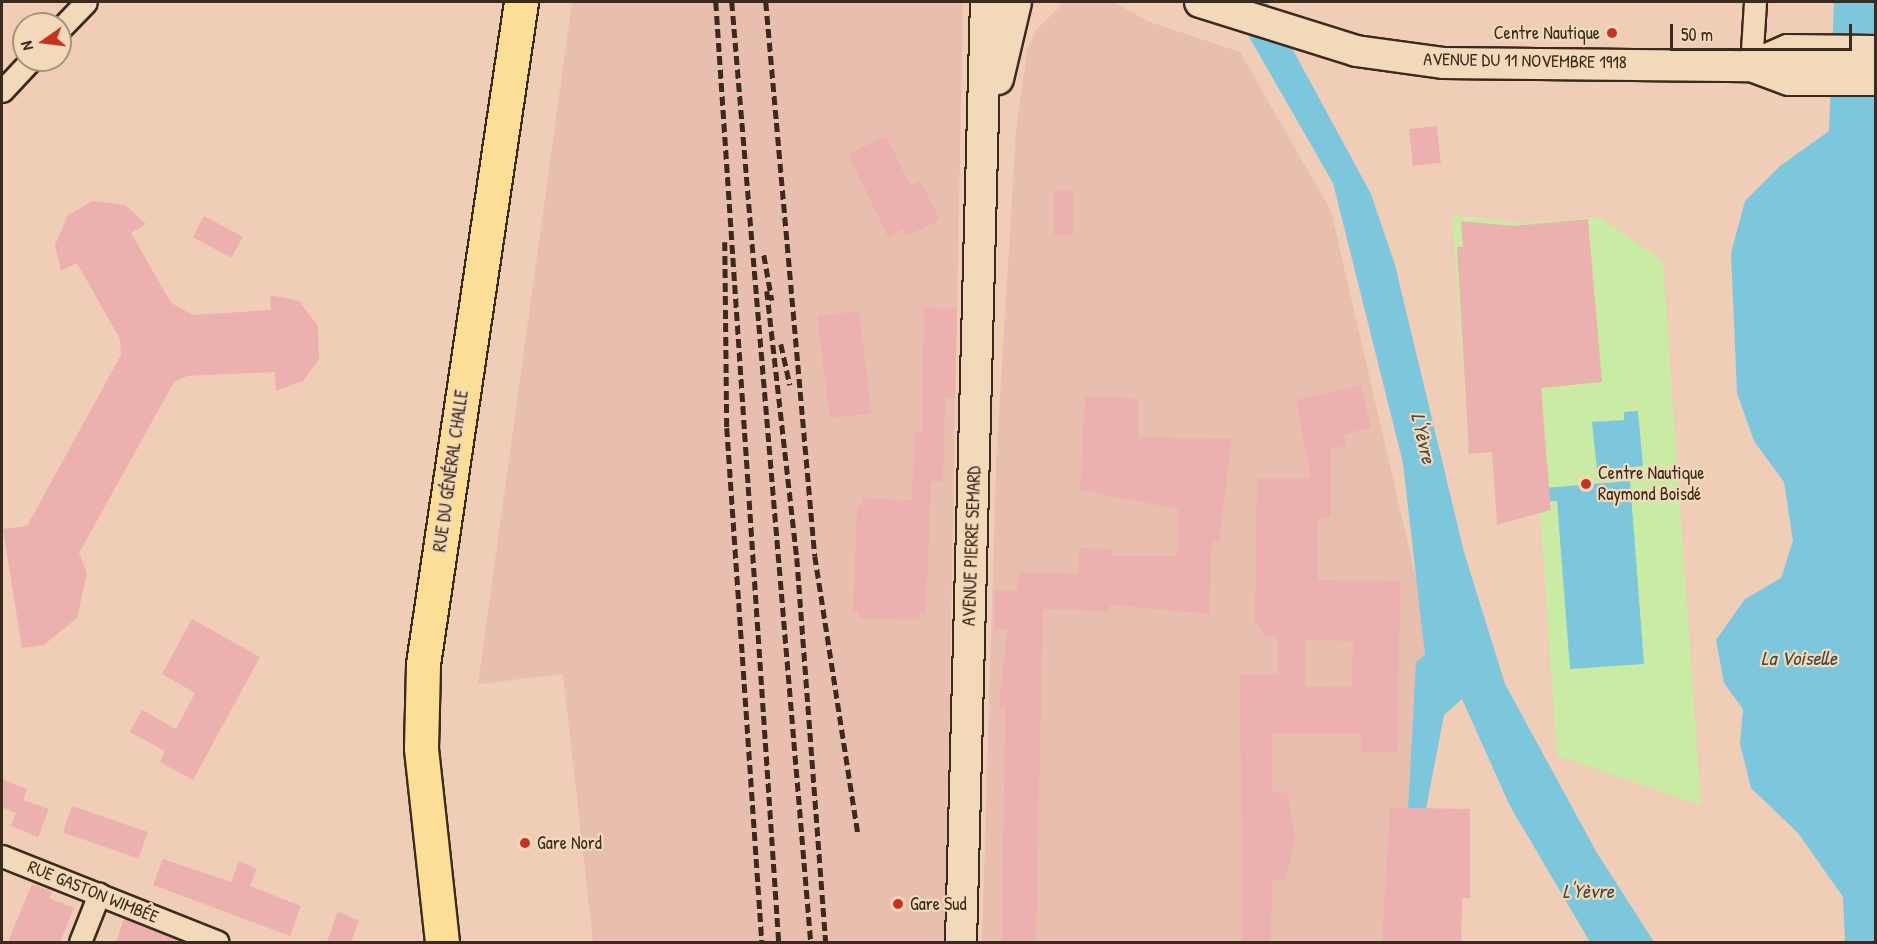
<!DOCTYPE html>
<html>
<head>
<meta charset="utf-8">
<style>
  body { margin:0 }
  #map { position:relative; width:1877px; height:944px; overflow:hidden; background:#f0cdb6; font-family:"Patrick Hand",sans-serif }
  div>[style] { position:absolute }
  .built>* { inset:0; background:#e8bfae }
  .green>* { inset:0; background:#caeba4 }
  .water>* { inset:0; background:#7dc7dd }
  .building>* { inset:0; background:#ecb1af; transform-origin:0 0 }
  .roads { filter:drop-shadow(2px 0 #3b2a1e) drop-shadow(-2px 0 #3b2a1e) drop-shadow(0 2px #3b2a1e) drop-shadow(0 -2px #3b2a1e) }
  .street>* { height:21px; margin:-10.5px; padding:0 10.5px; transform-origin:10.5px; border-radius:10.5px; background:#f1d9b9 }
  .secondary>* { height:30px; margin:-15px; padding:0 15px; transform-origin:15px; border-radius:15px; background:#f1d9b9 }
  .primary>* { height:33px; margin:-16.5px; padding:0 16.5px; transform-origin:16.5px; border-radius:16.5px; background:#fdde96 }
  .rail>* { height:4.5px; margin-top:-2.25px; transform-origin:0; background:repeating-linear-gradient(90deg,#3b2a1e 0 9px,transparent 0 13.5px) }
  .dots>* { width:16px; height:16px; translate:-50% -50%; box-sizing:border-box; border:3px solid #f1d9b9; border-radius:50% }
  span { translate:-50% -50%; white-space:nowrap; text-align:center; line-height:1.15; -webkit-text-stroke:4.5px #f1d9b9; paint-order:stroke }
  .poi-label { font-size:18px; color:#3b2a1e }
  .right { translate:-100% -50%; text-align:right }
  .left { translate:0 -50%; text-align:left }
  .street-label { font-size:18px; color:#3b2a1e }
  .water-label { font-size:20px; color:#484944; font-style:italic }
  .frame { position:absolute; inset:0; border:3px solid #3b2a1e; pointer-events:none }
  .north { position:absolute; left:12px; top:12px; width:60px; height:60px; box-sizing:border-box; background:#f1d9b9; border:2px solid #a8937b; border-radius:50%; rotate:256deg; font-size:16px; font-weight:700; line-height:24px; text-align:center; color:#3b2a1e }
  .north::after { content:''; display:block; margin:auto; width:21px; height:27px; background:#c8321e; clip-path:polygon(50% 0,100% 100%,50% 72%,0 100%) }
  .scale { position:absolute; left:1670px; top:24px; width:182px; height:27px; box-sizing:border-box; border:3px solid #3b2a1e; border-top:0; padding-left:8px; font-size:18px; line-height:21px; white-space:nowrap; color:#3b2a1e; -webkit-text-stroke:4px #f1d9b9; paint-order:stroke }
</style>
</head>
<body>
<div id="map">
  <div class="built">
    <div style="clip-path:polygon(572px 2px,963px 2px,945px 942px,593px 942px,563px 674px,478px 684px)"></div>
    <div style="clip-path:polygon(1065px 2px,1113px 2px,1150px 22px,1240px 52px,1331px 211px,1425px 617px,1425px 655px,1416px 662px,1408px 808px,1470px 809px,1470px 898px,1462px 898px,1461px 942px,982px 942px,996px 465px,1016px 130px,1027px 51px,1036px 30px)"></div>
  </div>
  <div class="green">
    <div style="clip-path:polygon(1452px 215px,1524px 223px,1600px 217px,1663px 261px,1701px 805px,1557px 756px,1540px 514px,1497px 525px,1492px 452px,1469px 454px)"></div>
  </div>
  <div class="water">
    <div style="clip-path:polygon(1229px 2px,1267px 2px,1371px 194px,1395px 265px,1464px 552px,1505px 684px,1597px 853px,1654px 942px,1590px 942px,1510px 806px,1462px 699px,1444px 715px,1426px 809px,1408px 808px,1416px 662px,1425px 655px,1403px 463px,1333px 183px)"></div>
    <div style="clip-path:polygon(1834px 2px,1875px 2px,1875px 942px,1845px 942px,1843px 897px,1798px 833px,1751px 788px,1740px 744px,1743px 709px,1724px 683px,1716px 640px,1745px 599px,1781px 578px,1793px 541px,1784px 482px,1754px 441px,1737px 393px,1731px 253px,1745px 201px,1780px 166px,1829px 131px)"></div>
    <div style="clip-path:polygon(1638px 411px,1643px 466px,1597px 470px,1592px 422px,1624px 420px,1624px 412px)"></div>
    <div style="clip-path:polygon(1630px 481px,1644px 664px,1570px 669px,1557px 501px,1544px 501px,1543px 488px)"></div>
  </div>
  <div class="building">
    <div style="left:1437px;top:126px;width:37px;height:28px;rotate:84deg"></div>
    <div style="clip-path:polygon(886px 136px,910px 185px,920px 180px,940px 220px,906px 236px,903px 229px,888px 237px,848px 154px)"></div>
    <div style="left:1054px;top:190px;width:19px;height:45px"></div>
    <div style="clip-path:polygon(93px 201px,125px 205px,146px 224px,131px 233px,171px 303px,193px 315px,271px 310px,270px 295px,299px 301px,318px 326px,319px 359px,303px 381px,276px 391px,275px 372px,187px 376px,174px 382px,79px 553px,87px 573px,77px 618px,44px 645px,22px 648px,3px 529px,27px 526px,121px 355px,120px 339px,77px 263px,61px 271px,55px 245px,68px 215px)"></div>
    <div style="left:204px;top:216px;width:44px;height:24px;rotate:28deg"></div>
    <div style="clip-path:polygon(1588px 219px,1602px 382px,1541px 388px,1551px 510px,1497px 525px,1492px 452px,1469px 454px,1457px 247px,1463px 247px,1461px 221px,1514px 226px)"></div>
    <div style="clip-path:polygon(924px 307px,957px 308px,955px 398px,945px 398px,943px 482px,931px 481px,926px 613px,919px 613px,919px 620px,859px 618px,859px 611px,853px 611px,857px 505px,863px 505px,863px 498px,912px 500px,914px 432px,922px 432px)"></div>
    <div style="left:859px;top:311px;width:103px;height:42px;rotate:83deg"></div>
    <div style="clip-path:polygon(evenodd,1361px 385px,1371px 428px,1344px 434px,1347px 446px,1331px 449px,1331px 518px,1318px 518px,1318px 580px,1400px 581px,1398px 752px,1361px 752px,1361px 733px,1272px 733px,1272px 792px,1287px 793px,1296px 839px,1285px 880px,1272px 880px,1271px 942px,1242px 942px,1240px 675px,1278px 674px,1278px 637px,1266px 637px,1255px 620px,1257px 478px,1311px 478px,1296px 400px,1361px 385px,1306px 640px,1353px 641px,1352px 686px,1305px 687px,1306px 640px)"></div>
    <div style="clip-path:polygon(1085px 397px,1138px 398px,1138px 437px,1232px 439px,1219px 542px,1212px 542px,1209px 614px,1110px 605px,1110px 611px,1043px 609px,1036px 942px,1002px 942px,1005px 707px,999px 707px,1007px 629px,994px 629px,995px 590px,1017px 590px,1018px 573px,1078px 574px,1079px 548px,1112px 549px,1111px 556px,1177px 556px,1178px 509px,1080px 490px)"></div>
    <div style="clip-path:polygon(192px 619px,260px 657px,193px 780px,160px 762px,165px 751px,130px 732px,142px 710px,176px 729px,195px 693px,162px 674px)"></div>
    <div style="clip-path:polygon(2px 779px,27px 789px,23px 800px,49px 809px,38px 837px,11px 826px,16px 813px,2px 807px)"></div>
    <div style="left:72px;top:806px;width:80px;height:28px;rotate:19deg"></div>
    <div style="clip-path:polygon(1390px 808px,1470px 809px,1470px 898px,1462px 897px,1461px 942px,1382px 942px)"></div>
    <div style="clip-path:polygon(163px 859px,231px 882px,239px 861px,257px 869px,250px 886px,301px 906px,290px 936px,153px 885px)"></div>
    <div style="clip-path:polygon(32px 884px,52px 891px,49px 898px,74px 908px,60px 942px,8px 942px)"></div>
    <div style="clip-path:polygon(338px 911px,359px 921px,351px 942px,327px 942px)"></div>
    <div style="clip-path:polygon(124px 919px,181px 941px,181px 942px,116px 942px)"></div>
  </div>
  <div class="roads">
    <div class="street">
      <div style="left:60px;top:29px;width:37px;rotate:-46deg"></div>
      <div style="left:1751px;top:66px;width:64px;rotate:-86.4deg"></div>
      <div style="left:2px;top:91px;width:42px;rotate:-46.9deg"></div>
      <div style="left:2px;top:856px;width:232px;rotate:21.7deg"></div>
      <div style="left:80px;top:942px;width:52px;rotate:-68.4deg"></div>
    </div>
    <div class="secondary">
      <div style="left:1200px;top:2px;width:164px;rotate:17.4deg"></div>
      <div style="left:1356px;top:51px;width:89px;rotate:7.8deg"></div>
      <div style="left:1444px;top:63px;width:307px;rotate:0.6deg"></div>
      <div style="left:1751px;top:66px;width:40px;rotate:20.2deg"></div>
      <div style="left:1789px;top:80px;width:87px"></div>
      <div style="left:1751px;top:66px;width:40px;rotate:-23.4deg"></div>
      <div style="left:1788px;top:50px;width:88px;rotate:0.7deg"></div>
      <div style="left:998px;top:79px;width:79px;rotate:-76.8deg"></div>
      <div style="left:961px;top:942px;width:940px;rotate:-88.48deg"></div>
    </div>
    <div class="primary">
      <div style="left:442px;top:942px;width:195px;rotate:-96.2deg"></div>
      <div style="left:421px;top:748px;width:84px;rotate:-88.6deg"></div>
      <div style="left:423px;top:664px;width:669px;rotate:-81.58deg"></div>
    </div>
  </div>
  <div class="rail">
    <div style="left:716px;top:2px;width:942px;rotate:86.17deg"></div>
    <div style="left:732px;top:2px;width:943px;rotate:85.2deg"></div>
    <div style="left:766px;top:2px;width:556px;rotate:84.95deg"></div>
    <div style="left:815px;top:556px;width:280px;rotate:81.2deg"></div>
    <div style="left:725px;top:242px;width:186px;rotate:89.4deg"></div>
    <div style="left:727px;top:428px;width:515px;rotate:86.1deg"></div>
    <div style="left:764px;top:255px;width:46px;rotate:79.9deg"></div>
    <div style="left:767px;top:291px;width:269px;rotate:83.6deg"></div>
    <div style="left:797px;top:558px;width:385px;rotate:85.7deg"></div>
    <div style="left:781px;top:344px;width:42px;rotate:77.6deg"></div>
  </div>
  <div class="dots">
    <div style="left:1612px;top:33px;background:#c8321e"></div>
    <div style="left:1586px;top:484px;background:#c8321e"></div>
    <div style="left:525px;top:843px;background:#c8321e"></div>
    <div style="left:898px;top:904px;background:#c8321e"></div>
  </div>
  <div class="poi-label">
    <span class="right" style="left:1600px;top:33px">Centre Nautique</span>
    <span class="left" style="left:1598px;top:484px">Centre Nautique<br>Raymond Boisdé</span>
    <span class="left" style="left:537px;top:843px">Gare Nord</span>
    <span class="left" style="left:910px;top:904px">Gare Sud</span>
  </div>
  <div class="street-label">
    <span style="left:1525px;top:61px;rotate:1deg">AVENUE DU 11 NOVEMBRE 1918</span>
    <span style="left:451px;top:471px;rotate:-82deg">RUE DU GÉNÉRAL CHALLE</span>
    <span style="left:972px;top:546px;rotate:-88deg">AVENUE PIERRE SEMARD</span>
    <span style="left:93px;top:892px;rotate:22deg">RUE GASTON WIMBÉE</span>
  </div>
  <div class="water-label">
    <span style="left:1424px;top:438px;rotate:77deg">L'Yèvre</span>
    <span style="left:1799px;top:657px">La Voiselle</span>
    <span style="left:1588px;top:890px">L'Yèvre</span>
  </div>
  <div class="frame"></div>
  <div class="north">N</div>
  <div class="scale">50 m</div>
</div>
</body>
</html>
